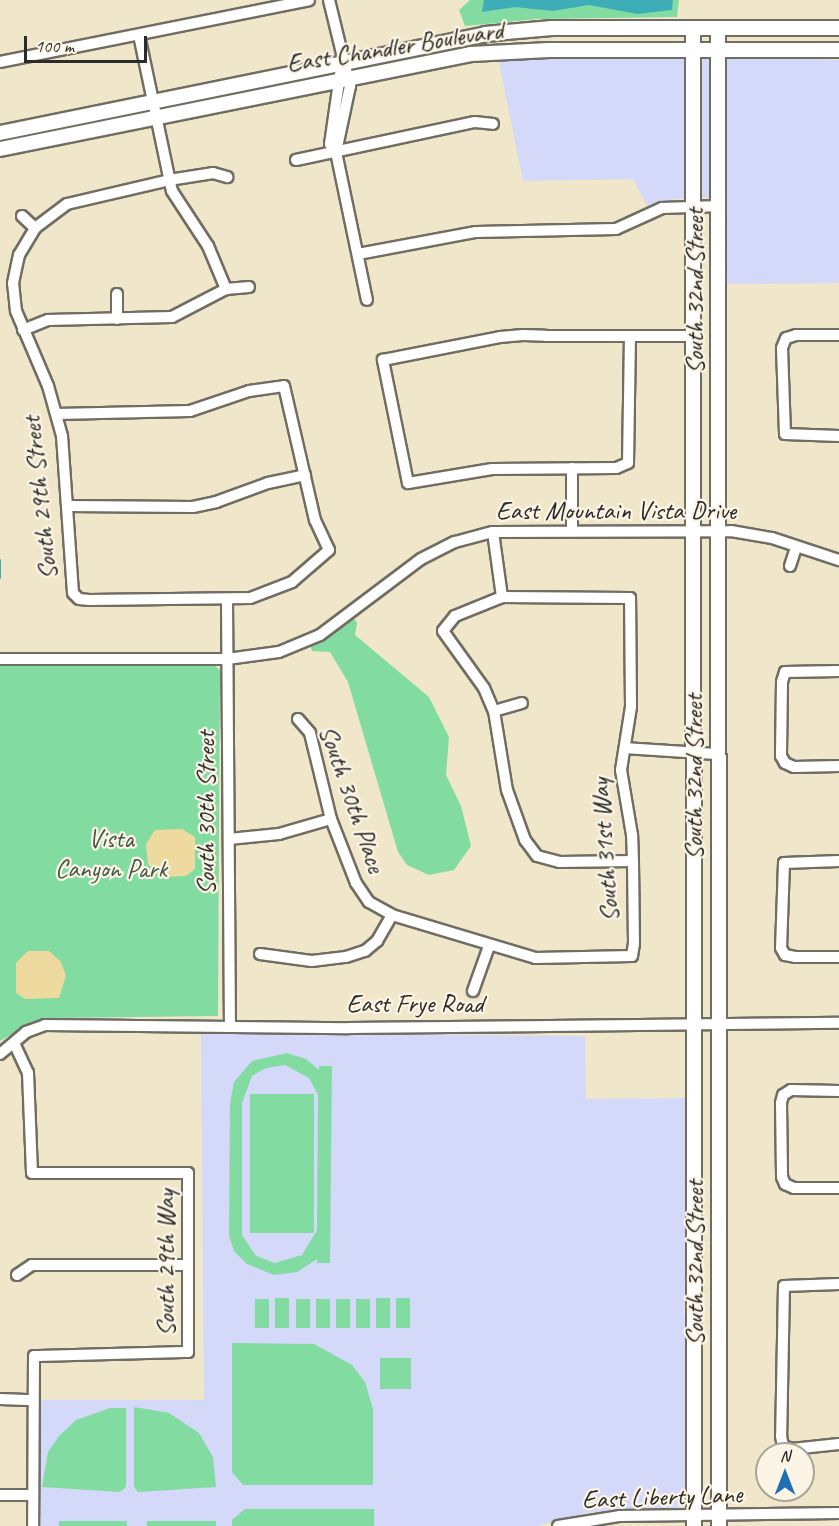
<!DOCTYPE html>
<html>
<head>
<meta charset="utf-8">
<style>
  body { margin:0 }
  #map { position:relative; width:839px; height:1526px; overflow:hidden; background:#f0e7ca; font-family:Caveat,sans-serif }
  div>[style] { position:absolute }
  .built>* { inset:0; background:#d4d8f9 }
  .green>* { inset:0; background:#82dba1; transform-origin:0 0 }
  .sand>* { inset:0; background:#eeda9e }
  .water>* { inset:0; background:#3daeb8 }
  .stream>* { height:2px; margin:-1px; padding:0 1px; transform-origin:1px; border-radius:1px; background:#3daeb8 }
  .roads { filter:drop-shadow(2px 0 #706d63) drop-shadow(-2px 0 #706d63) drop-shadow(0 2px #706d63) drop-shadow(0 -2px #706d63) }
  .minor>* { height:10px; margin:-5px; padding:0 5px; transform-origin:5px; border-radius:5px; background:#fff }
  .major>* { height:14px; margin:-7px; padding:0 7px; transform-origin:7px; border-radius:7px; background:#fff }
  span { translate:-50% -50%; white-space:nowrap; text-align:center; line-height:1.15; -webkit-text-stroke:4.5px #fcf5e5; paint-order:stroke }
  .street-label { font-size:26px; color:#2b2b2b }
  .park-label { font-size:26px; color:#415748 }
  .north { position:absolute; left:755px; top:1442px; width:60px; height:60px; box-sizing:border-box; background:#fcf5e5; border:2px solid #a8a49b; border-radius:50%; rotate:0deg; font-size:16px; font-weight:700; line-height:24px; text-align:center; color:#2b2b2b }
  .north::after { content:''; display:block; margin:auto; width:21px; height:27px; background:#1f6fb2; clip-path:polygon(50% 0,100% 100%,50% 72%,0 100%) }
  .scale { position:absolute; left:24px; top:36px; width:123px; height:27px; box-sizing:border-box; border:3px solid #2b2b2b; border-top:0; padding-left:8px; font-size:18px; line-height:21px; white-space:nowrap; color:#2b2b2b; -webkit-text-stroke:4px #fcf5e5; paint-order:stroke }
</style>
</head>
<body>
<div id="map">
  <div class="built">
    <div style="clip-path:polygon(738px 56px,839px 60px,839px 283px,723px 284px,723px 197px,674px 199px,649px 209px,633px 179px,523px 181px,498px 58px)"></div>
    <div style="clip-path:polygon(201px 1032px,585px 1036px,586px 1099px,689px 1098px,684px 1315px,689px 1342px,687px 1507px,590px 1512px,537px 1526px,40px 1526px,39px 1400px,204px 1400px)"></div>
  </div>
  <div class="green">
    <div style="clip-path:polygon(470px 0,679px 0,677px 17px,537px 19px,465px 26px,459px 10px)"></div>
    <div style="clip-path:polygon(350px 613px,357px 623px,355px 635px,429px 697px,449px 737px,446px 775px,461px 806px,471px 846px,454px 870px,429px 875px,407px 865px,398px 852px,348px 682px,330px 652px,312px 651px,309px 640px)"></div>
    <div style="clip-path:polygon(0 665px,214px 665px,220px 670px,218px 1016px,51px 1018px,32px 1022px,0 1041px)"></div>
    <div style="clip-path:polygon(evenodd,287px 1053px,306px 1059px,319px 1070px,319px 1066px,332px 1066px,330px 1263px,317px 1263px,317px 1259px,297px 1272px,274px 1275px,247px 1264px,234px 1251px,229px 1236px,230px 1103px,234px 1082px,252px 1061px,287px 1053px,285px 1065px,309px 1078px,318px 1095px,317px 1230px,302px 1255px,275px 1263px,256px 1256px,242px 1235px,242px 1103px,252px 1076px,266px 1068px,285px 1065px)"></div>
    <div style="left:250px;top:1094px;width:64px;height:139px"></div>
    <div style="left:275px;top:1298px;width:14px;height:30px"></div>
    <div style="left:376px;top:1298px;width:14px;height:30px"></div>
    <div style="left:396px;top:1298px;width:14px;height:30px"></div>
    <div style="left:255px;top:1299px;width:14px;height:29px"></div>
    <div style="left:296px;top:1299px;width:14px;height:29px"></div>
    <div style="left:316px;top:1299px;width:14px;height:29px"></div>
    <div style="left:336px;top:1299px;width:14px;height:29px"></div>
    <div style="left:356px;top:1299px;width:14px;height:29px"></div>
    <div style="clip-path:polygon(232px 1343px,314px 1344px,352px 1365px,365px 1382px,373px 1409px,373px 1485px,243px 1485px,232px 1472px)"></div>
    <div style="left:380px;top:1358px;width:31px;height:31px"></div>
    <div style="clip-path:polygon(134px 1407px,169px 1413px,199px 1433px,213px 1457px,216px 1487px,138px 1492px,134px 1487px)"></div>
    <div style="clip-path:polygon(110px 1408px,126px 1408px,126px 1487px,120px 1492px,42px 1487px,48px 1452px,59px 1436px,76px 1420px)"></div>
    <div style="clip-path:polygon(245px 1509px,374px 1509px,374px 1526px,232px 1526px,232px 1520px)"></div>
    <div style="left:59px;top:1521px;width:68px;height:5px"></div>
    <div style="left:147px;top:1521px;width:69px;height:5px"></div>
  </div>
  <div class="sand">
    <div style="clip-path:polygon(182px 829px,195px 837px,195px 869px,186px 876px,162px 877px,148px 864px,146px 844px,155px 830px)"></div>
    <div style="clip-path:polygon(28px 951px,49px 951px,61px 962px,66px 976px,59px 998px,25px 999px,16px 993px,16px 963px)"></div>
  </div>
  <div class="water">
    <div style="clip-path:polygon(484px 0,673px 0,672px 10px,637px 14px,589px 5px,553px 11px,515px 7px,482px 12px)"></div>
  </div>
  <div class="stream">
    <div style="left:0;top:560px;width:18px;rotate:90deg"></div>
  </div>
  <div class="roads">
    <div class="minor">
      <div style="left:329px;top:0;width:89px;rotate:76.3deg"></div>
      <div style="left:350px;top:86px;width:67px;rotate:102deg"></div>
      <div style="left:139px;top:35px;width:159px;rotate:78.1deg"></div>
      <div style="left:172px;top:191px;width:66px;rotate:56.8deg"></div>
      <div style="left:208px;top:246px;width:47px;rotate:67.3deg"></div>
      <div style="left:342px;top:61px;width:84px;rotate:98.2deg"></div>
      <div style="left:330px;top:144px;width:10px;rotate:53deg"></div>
      <div style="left:336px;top:152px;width:151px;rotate:78.2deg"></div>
      <div style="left:0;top:62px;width:315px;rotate:-11.3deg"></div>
      <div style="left:296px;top:160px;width:183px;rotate:-12deg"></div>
      <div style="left:475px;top:122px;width:18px;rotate:6deg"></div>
      <div style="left:22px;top:216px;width:18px;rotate:43deg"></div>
      <div style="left:358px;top:254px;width:120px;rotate:-10.6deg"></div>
      <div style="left:476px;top:232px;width:140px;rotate:-1.2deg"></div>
      <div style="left:616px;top:229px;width:51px;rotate:-24.5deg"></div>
      <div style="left:662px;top:208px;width:57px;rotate:-2deg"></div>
      <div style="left:117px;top:319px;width:25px;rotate:-90deg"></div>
      <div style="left:23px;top:330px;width:27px;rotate:-22deg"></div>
      <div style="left:48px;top:320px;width:124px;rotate:-1.4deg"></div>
      <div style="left:172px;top:317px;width:61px;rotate:-27.4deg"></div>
      <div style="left:226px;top:289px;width:23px;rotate:-5deg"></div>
      <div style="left:839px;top:335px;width:43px;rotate:180deg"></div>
      <div style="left:796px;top:335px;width:10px;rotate:163deg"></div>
      <div style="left:786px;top:338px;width:11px;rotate:112deg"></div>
      <div style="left:782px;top:348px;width:86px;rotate:88deg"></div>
      <div style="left:785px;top:434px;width:54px;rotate:2.1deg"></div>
      <div style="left:630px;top:336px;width:127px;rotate:90.9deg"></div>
      <div style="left:628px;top:463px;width:13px;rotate:157deg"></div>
      <div style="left:616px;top:468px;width:124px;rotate:179.5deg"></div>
      <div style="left:492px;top:469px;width:85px;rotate:170.5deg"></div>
      <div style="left:408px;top:483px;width:126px;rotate:-101.5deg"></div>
      <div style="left:383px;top:360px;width:119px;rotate:-11.1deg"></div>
      <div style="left:500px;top:337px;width:23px;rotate:-5deg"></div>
      <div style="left:523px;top:335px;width:23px;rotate:2deg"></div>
      <div style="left:546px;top:336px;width:147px"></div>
      <div style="left:57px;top:414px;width:133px;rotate:-1.3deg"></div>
      <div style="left:190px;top:411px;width:62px;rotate:-18.7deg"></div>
      <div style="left:249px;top:391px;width:35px;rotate:-8deg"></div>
      <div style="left:284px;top:386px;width:138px;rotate:77deg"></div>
      <div style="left:315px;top:520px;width:33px;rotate:65deg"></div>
      <div style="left:329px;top:550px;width:49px;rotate:139.1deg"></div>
      <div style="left:292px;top:582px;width:45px;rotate:159.1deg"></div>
      <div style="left:250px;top:598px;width:161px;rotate:179.3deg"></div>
      <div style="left:89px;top:600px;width:10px;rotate:-174deg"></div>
      <div style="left:79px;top:599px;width:8px;rotate:-135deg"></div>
      <div style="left:73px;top:593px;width:157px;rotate:-94deg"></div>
      <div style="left:62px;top:436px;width:52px;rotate:-105.6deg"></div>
      <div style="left:48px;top:386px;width:82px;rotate:-113.1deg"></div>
      <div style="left:16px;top:311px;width:28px;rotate:-96deg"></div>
      <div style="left:13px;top:283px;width:29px;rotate:-78deg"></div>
      <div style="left:19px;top:255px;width:31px;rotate:-59deg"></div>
      <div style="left:35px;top:228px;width:40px;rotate:-37deg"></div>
      <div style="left:67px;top:204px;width:105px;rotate:-13.2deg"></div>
      <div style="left:169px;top:180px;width:45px;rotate:-9deg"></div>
      <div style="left:213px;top:173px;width:15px;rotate:16deg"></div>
      <div style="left:572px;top:468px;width:63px;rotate:90deg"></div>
      <div style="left:68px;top:506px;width:125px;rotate:0.5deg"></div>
      <div style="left:193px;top:507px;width:24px;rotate:-12deg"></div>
      <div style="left:216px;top:502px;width:55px;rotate:-20.1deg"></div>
      <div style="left:268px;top:483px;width:38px;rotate:-12deg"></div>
      <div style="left:493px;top:532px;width:66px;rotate:82.1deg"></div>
      <div style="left:790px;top:566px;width:20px;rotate:-72deg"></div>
      <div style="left:227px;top:600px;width:426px;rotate:89.6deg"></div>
      <div style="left:0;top:659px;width:227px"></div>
      <div style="left:227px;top:659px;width:52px;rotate:-7.7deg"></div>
      <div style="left:279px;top:652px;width:44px;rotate:-22.5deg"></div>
      <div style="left:320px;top:635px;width:126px;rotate:-37deg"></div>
      <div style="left:421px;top:559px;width:38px;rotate:-27deg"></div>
      <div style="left:455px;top:542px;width:39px;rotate:-15deg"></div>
      <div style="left:493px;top:532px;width:238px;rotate:-0.2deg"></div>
      <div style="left:731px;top:531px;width:42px;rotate:9.7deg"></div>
      <div style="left:772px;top:538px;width:71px;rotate:18.2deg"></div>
      <div style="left:839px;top:671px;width:54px;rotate:178.9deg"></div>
      <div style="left:785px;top:672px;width:10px;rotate:107deg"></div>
      <div style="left:782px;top:682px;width:74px;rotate:90.8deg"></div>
      <div style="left:781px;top:756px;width:8px;rotate:60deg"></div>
      <div style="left:785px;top:763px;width:10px;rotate:24deg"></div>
      <div style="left:794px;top:767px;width:45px;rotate:-1.3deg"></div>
      <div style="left:494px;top:711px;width:29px;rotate:-16deg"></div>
      <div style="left:298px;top:719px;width:18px;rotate:49deg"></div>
      <div style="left:310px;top:733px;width:89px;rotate:76.3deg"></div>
      <div style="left:331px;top:819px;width:69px;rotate:68.7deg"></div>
      <div style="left:356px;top:883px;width:23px;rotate:56deg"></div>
      <div style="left:369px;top:902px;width:26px;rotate:29deg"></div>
      <div style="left:392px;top:915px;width:149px;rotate:16.7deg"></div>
      <div style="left:535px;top:958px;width:97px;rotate:-1.2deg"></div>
      <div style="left:632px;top:956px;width:12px;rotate:-81deg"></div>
      <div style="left:634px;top:944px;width:83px;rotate:-90.7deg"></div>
      <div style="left:633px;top:861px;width:26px;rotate:-92deg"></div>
      <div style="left:632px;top:835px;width:66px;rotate:-99.6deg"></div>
      <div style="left:621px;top:770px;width:64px;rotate:-81deg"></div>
      <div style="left:631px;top:707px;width:109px;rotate:-90.5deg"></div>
      <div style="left:630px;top:598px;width:128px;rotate:-179.6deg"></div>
      <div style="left:502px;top:597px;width:51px;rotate:158deg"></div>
      <div style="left:455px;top:616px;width:19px;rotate:129deg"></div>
      <div style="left:443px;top:631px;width:70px;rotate:54.3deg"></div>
      <div style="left:484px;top:688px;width:25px;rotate:67deg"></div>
      <div style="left:494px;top:711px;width:80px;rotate:80.7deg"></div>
      <div style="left:507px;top:790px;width:53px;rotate:70.2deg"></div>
      <div style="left:525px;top:840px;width:20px;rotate:53deg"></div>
      <div style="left:537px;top:856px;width:23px;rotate:15deg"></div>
      <div style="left:559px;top:862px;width:74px;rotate:-0.8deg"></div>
      <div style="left:625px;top:748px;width:94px;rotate:3.7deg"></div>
      <div style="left:229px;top:839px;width:50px;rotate:-5.7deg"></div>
      <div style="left:279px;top:834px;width:54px;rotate:-16.1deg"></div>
      <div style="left:839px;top:861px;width:55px;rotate:177.9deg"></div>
      <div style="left:784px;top:863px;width:85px;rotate:92deg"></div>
      <div style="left:781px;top:948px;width:8px;rotate:60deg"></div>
      <div style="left:785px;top:955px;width:10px;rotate:11deg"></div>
      <div style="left:795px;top:957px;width:44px"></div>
      <div style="left:260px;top:954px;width:52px;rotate:7.7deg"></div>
      <div style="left:312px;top:961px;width:34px;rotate:-7deg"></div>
      <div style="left:346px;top:957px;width:20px;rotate:-18deg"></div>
      <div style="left:365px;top:951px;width:16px;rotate:-40deg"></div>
      <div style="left:377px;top:941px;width:30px;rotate:-60deg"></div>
      <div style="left:473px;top:991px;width:48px;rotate:-70.4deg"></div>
      <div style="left:14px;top:1043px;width:33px;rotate:65deg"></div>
      <div style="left:28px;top:1073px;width:100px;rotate:87.7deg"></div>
      <div style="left:32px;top:1173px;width:156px"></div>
      <div style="left:188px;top:1173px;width:179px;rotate:90deg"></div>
      <div style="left:188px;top:1352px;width:154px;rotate:178.5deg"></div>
      <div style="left:34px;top:1356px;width:170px;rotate:90.3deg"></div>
      <div style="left:0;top:1054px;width:34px;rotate:-40deg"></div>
      <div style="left:26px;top:1032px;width:20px;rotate:-20deg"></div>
      <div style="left:45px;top:1025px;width:304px;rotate:0.6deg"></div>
      <div style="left:349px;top:1028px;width:490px;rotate:-0.6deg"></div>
      <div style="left:839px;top:1091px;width:48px;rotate:-178.8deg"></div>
      <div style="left:791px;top:1090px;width:9px;rotate:148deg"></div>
      <div style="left:783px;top:1095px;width:8px;rotate:104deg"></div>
      <div style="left:781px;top:1103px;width:74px;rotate:89.2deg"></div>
      <div style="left:782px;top:1177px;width:8px;rotate:67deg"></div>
      <div style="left:785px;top:1184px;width:10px;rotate:24deg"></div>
      <div style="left:794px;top:1188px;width:45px"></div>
      <div style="left:17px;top:1275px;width:18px;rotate:-34deg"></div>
      <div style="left:32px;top:1265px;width:156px"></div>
      <div style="left:839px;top:1284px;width:55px;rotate:177.9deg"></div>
      <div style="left:784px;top:1286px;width:150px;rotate:91.1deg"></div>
      <div style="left:781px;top:1436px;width:10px;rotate:79deg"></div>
      <div style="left:783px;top:1446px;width:9px;rotate:18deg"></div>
      <div style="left:792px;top:1449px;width:47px;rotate:-6.1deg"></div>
      <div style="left:0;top:1399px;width:33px;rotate:2deg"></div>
      <div style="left:0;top:1495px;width:33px"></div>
      <div style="left:558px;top:1526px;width:63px;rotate:-9.2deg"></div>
      <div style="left:620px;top:1516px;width:219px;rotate:-0.8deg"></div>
    </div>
    <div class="major">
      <div style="left:693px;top:28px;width:1498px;rotate:89.96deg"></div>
      <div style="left:718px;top:28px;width:1498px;rotate:89.96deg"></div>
      <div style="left:0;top:133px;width:495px;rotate:-11.5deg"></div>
      <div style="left:485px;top:34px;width:67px;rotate:-5.1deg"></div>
      <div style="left:552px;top:28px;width:287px"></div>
      <div style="left:0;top:149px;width:480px;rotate:-11.4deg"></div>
      <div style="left:471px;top:54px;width:78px;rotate:-2.9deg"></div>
      <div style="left:549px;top:50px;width:290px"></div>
    </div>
  </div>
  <div class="street-label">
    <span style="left:395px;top:47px;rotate:-9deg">East Chandler Boulevard</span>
    <span style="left:695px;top:291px;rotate:-90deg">South 32nd Street</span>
    <span style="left:40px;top:498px;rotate:-96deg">South 29th Street</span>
    <span style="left:616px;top:511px">East Mountain Vista Drive</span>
    <span style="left:694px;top:777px;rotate:-90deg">South 32nd Street</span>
    <span style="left:352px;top:799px;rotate:71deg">South 30th Place</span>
    <span style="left:206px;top:813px;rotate:-90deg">South 30th Street</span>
    <span style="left:605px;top:850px;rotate:-94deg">South 31st Way</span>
    <span style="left:415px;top:1004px">East Frye Road</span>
    <span style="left:166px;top:1263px;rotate:-90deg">South 29th Way</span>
    <span style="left:695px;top:1263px;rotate:-90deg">South 32nd Street</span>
    <span style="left:662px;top:1497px;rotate:-2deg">East Liberty Lane</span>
  </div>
  <div class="park-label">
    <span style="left:111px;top:854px">Vista<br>Canyon Park</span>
  </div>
  <div class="north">N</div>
  <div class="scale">100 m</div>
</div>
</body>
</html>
